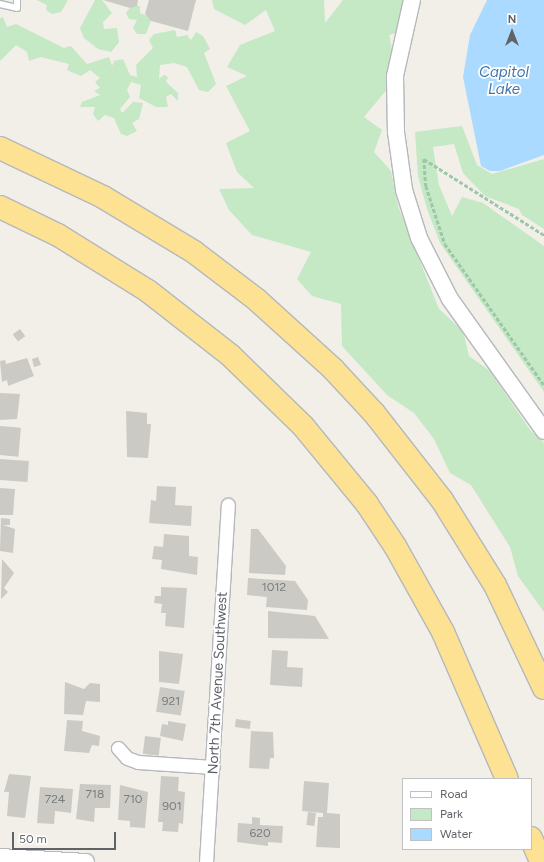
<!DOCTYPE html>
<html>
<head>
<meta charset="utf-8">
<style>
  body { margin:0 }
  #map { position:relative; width:544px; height:862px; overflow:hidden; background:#f1efe8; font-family:Figtree,sans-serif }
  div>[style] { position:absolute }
  .green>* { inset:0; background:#c5e8c5 }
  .water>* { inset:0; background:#aadaff }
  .building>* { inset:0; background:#cccac5; transform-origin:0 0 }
  .path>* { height:2.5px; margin-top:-1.25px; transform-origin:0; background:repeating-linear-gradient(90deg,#9cc7a9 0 4px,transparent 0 6px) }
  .roads { filter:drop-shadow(1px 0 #b5b8bc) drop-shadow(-1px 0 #b5b8bc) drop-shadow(0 1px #b5b8bc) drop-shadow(0 -1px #b5b8bc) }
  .service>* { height:6px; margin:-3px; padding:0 3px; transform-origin:3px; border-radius:3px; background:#fff }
  .minor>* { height:13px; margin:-6.5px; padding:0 6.5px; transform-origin:6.5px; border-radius:6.5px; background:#fff }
  .tertiary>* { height:16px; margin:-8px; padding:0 8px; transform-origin:8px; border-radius:8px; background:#fff }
  .motorway>* { height:22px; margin:-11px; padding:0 11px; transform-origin:11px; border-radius:11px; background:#fde293 }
  span { translate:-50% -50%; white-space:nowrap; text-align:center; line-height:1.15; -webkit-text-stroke:3.5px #fff; paint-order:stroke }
  .number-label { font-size:12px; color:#7a7d7f }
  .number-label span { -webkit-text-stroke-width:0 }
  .street-label { font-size:14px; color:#5f6368 }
  .water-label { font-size:15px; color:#4174aa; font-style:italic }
  .legend { position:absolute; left:402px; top:778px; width:130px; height:72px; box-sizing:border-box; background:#fff; border:1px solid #bfc1c3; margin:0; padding:5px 7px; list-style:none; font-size:12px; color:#5f6368 }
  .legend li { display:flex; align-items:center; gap:8px; height:20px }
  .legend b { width:20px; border:1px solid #bfc1c3 }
  .north { position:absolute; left:492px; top:12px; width:40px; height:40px; -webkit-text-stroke:3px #fff; paint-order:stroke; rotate:0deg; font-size:11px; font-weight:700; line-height:16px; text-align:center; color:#5f6368 }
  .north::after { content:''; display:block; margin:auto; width:14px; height:18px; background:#5f6368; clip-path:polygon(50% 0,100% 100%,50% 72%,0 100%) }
  .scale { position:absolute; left:12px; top:832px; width:104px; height:18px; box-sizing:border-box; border:2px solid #5f6368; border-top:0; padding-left:5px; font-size:12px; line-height:14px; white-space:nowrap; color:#5f6368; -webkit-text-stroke:3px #fff; paint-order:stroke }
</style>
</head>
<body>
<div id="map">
  <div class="green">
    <div style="clip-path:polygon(37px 0,68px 0,61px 12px,52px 14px,46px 10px,47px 5px)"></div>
    <div style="clip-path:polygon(95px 0,102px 0,112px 13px,103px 22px,104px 29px,117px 28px,119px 42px,111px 52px,98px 49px,84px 38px,80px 28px)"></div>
    <div style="clip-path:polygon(212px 0,324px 0,325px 23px,343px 0,411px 0,410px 29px,389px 35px,398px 76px,364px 117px,382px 130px,374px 152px,391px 171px,398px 206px,439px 309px,463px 331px,469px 356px,490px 371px,530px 430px,544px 443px,544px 612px,518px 576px,510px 547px,471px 485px,450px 473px,434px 439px,414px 413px,387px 395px,342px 346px,341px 304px,312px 296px,297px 279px,311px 252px,252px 235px,229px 210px,219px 189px,254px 188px,237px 172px,226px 143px,250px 131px,226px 86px,247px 76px,227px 67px,240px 45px,275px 31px,266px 10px,245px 25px,214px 9px)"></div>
    <div style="clip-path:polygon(131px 6px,140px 6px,140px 13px,152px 18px,146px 34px,137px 34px,133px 28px,137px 20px,129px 19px,126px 13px)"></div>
    <div style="clip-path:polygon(3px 17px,7px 27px,16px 24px,64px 48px,71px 46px,87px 64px,109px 57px,112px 66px,114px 61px,123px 59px,130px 75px,137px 77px,136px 65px,153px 48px,149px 40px,154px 34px,175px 30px,177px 37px,187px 35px,191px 40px,196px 32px,203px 36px,210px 49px,204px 53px,216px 84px,208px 92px,199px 90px,187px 67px,174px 63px,160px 65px,159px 79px,164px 75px,168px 77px,166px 82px,178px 93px,178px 101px,171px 94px,166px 97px,168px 107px,156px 107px,139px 98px,141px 85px,131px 82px,127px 90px,130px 97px,120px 109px,122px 113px,133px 102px,143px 103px,139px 119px,132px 123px,137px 131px,127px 136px,121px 134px,114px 118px,105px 115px,98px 121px,93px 114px,95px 107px,80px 107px,82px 102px,100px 95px,94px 91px,100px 88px,95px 82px,100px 78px,90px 70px,81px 76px,67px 70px,69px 64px,41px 57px,29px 61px,27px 52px,16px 45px,0 61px,0 18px)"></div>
    <div style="clip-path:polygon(462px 126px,477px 165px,492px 174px,544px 159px,544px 229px,522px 215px,519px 209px,485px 196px,463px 173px,454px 144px,433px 147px,439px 185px,452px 216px,462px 197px,483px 203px,544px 246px,544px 392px,440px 243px,427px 209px,418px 176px,415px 132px)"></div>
  </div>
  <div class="water">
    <div style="clip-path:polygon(487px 0,544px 0,544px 155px,500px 171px,490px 171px,481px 166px,463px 77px,470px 35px)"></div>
  </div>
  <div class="building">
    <div style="clip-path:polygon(103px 0,138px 0,137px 6px,130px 8px)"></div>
    <div style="clip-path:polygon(149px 0,196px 0,188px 31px,151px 21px,145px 14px)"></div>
    <div style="left:20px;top:329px;width:9px;height:9px;rotate:54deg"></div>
    <div style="clip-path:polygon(38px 357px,41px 365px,34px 367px,32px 359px)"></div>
    <div style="clip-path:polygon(27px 358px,34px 376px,8px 386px,7px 380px,2px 382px,0 361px,5px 360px,6px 364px)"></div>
    <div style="clip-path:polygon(0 393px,20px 394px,17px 419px,0 420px)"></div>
    <div style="clip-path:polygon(126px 411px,147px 413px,147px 424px,151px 424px,148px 458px,127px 457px)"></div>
    <div style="left:0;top:426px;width:21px;height:29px;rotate:5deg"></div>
    <div style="left:0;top:459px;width:29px;height:21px;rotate:4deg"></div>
    <div style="clip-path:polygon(157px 486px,176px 487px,175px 505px,192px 506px,191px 526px,149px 523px,151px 500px,156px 501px)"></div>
    <div style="clip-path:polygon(0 488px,15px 489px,13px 515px,0 515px)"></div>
    <div style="clip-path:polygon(1px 518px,10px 519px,10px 525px,3px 525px,15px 529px,13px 553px,0 551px)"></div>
    <div style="clip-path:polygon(251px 529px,258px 529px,286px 566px,285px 575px,249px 573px)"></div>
    <div style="clip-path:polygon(164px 534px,189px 536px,189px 556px,198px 557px,197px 575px,161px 569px,162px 560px,152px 559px,154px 546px,163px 547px)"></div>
    <div style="clip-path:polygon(2px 559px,14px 573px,4px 588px,8px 592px,1px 599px)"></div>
    <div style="clip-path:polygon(248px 578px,295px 581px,308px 600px,307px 610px,266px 607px,267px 597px,247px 595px)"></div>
    <div style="clip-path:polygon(161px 587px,187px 588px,184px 628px,165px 626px,166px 613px,161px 613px,162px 604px,154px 603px,155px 596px,161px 596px)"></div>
    <div style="clip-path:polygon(268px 611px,315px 616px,329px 639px,268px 638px)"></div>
    <div style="clip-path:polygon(272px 650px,288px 651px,287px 667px,303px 668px,302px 687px,270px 685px)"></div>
    <div style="clip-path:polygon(159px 651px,183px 654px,179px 684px,159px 682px)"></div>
    <div style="clip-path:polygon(65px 682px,84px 689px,90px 683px,100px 684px,100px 702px,86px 701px,83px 715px,64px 714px)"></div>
    <div style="left:160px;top:687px;width:25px;height:25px;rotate:9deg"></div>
    <div style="left:236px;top:719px;width:15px;height:8px;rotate:8deg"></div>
    <div style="clip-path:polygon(67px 720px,83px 721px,82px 731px,100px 736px,99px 746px,92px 745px,89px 753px,64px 751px)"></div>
    <div style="clip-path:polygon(168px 721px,186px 724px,183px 741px,160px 736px,162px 724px,168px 725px)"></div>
    <div style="clip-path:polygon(251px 731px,273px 732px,274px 758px,270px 758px,269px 769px,249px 768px)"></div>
    <div style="left:145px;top:736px;width:16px;height:18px;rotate:7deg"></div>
    <div style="clip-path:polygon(9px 774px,31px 776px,25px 818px,7px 816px,9px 792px,4px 792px)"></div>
    <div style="clip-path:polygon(161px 776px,179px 777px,178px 791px,185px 792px,183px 824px,179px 823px,178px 832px,162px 831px,163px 822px,158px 822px)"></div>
    <div style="clip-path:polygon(304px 781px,329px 783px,327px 813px,340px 814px,340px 848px,316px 847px,318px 817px,323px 817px,323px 813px,302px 811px)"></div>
    <div style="clip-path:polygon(80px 784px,111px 785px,110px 808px,95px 808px,94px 822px,76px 819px)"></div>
    <div style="clip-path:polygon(120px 785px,148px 792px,145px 828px,130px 827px,130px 821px,118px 820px)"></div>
    <div style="clip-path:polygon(40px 787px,73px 789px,71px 813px,55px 811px,54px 824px,37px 823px)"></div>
    <div style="left:308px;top:812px;width:8px;height:13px;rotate:7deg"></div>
    <div style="clip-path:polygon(252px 817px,260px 818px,260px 825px,283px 826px,282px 843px,268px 842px,268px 846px,237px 842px,238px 823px,252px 824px)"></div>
  </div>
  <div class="path">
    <div style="left:424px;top:159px;width:27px;rotate:86deg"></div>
    <div style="left:426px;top:186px;width:61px;rotate:71.9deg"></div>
    <div style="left:445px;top:244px;width:172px;rotate:54.9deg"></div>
    <div style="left:424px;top:159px;width:142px;rotate:32.3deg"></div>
  </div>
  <div class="roads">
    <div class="service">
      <div style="left:0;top:4px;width:17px;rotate:13deg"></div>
      <div style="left:17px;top:8px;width:8px;rotate:-90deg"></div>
    </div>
    <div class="minor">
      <div style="left:118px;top:748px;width:13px;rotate:48deg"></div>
      <div style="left:127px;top:758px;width:12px;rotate:20deg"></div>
      <div style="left:138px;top:762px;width:75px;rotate:3.8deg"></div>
      <div style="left:206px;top:862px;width:358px;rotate:-86.5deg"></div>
    </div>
    <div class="tertiary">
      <div style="left:412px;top:0;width:78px;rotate:102.6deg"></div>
      <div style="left:395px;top:76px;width:56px;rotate:89deg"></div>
      <div style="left:396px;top:132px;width:59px;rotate:82.1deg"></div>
      <div style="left:404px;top:190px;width:50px;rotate:72.6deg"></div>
      <div style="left:419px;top:238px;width:68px;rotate:63.1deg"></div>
      <div style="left:450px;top:299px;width:162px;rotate:54.5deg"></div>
      <div style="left:0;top:857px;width:86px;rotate:3.3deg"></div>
    </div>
    <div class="motorway">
      <div style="left:0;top:148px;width:114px;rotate:25.4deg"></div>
      <div style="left:103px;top:197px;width:106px;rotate:31.1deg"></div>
      <div style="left:194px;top:252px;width:79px;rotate:37.3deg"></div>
      <div style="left:257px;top:300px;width:103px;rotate:42.2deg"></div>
      <div style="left:333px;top:369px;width:60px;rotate:47deg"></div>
      <div style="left:374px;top:413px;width:110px;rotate:52deg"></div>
      <div style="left:442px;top:500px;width:100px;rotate:58.1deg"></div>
      <div style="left:495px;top:585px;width:114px;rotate:64.6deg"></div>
      <div style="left:0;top:207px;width:64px;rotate:25.8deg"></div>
      <div style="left:58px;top:235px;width:106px;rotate:31.9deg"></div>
      <div style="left:148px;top:291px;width:104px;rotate:38deg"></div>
      <div style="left:230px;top:355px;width:102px;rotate:44.2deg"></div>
      <div style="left:303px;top:426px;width:101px;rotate:50.6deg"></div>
      <div style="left:367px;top:504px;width:50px;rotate:56.3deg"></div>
      <div style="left:395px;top:546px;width:98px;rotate:60.8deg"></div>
      <div style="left:443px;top:632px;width:160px;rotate:66.5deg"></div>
      <div style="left:531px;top:838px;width:26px;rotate:67deg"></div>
    </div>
  </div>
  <div class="number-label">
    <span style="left:274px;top:588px">1012</span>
    <span style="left:171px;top:702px">921</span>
    <span style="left:95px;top:795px">718</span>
    <span style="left:55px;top:800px">724</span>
    <span style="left:133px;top:800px">710</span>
    <span style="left:172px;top:807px">901</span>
    <span style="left:260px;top:834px">620</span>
  </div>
  <div class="street-label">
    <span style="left:218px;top:683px;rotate:-87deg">North 7th Avenue Southwest</span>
  </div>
  <div class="water-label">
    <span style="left:504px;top:81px">Capitol<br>Lake</span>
  </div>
  <ul class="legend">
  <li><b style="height:5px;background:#fff"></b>Road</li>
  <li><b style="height:11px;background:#c5e8c5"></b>Park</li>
  <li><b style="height:11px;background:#aadaff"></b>Water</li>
  </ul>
  <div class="north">N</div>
  <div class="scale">50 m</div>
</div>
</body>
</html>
